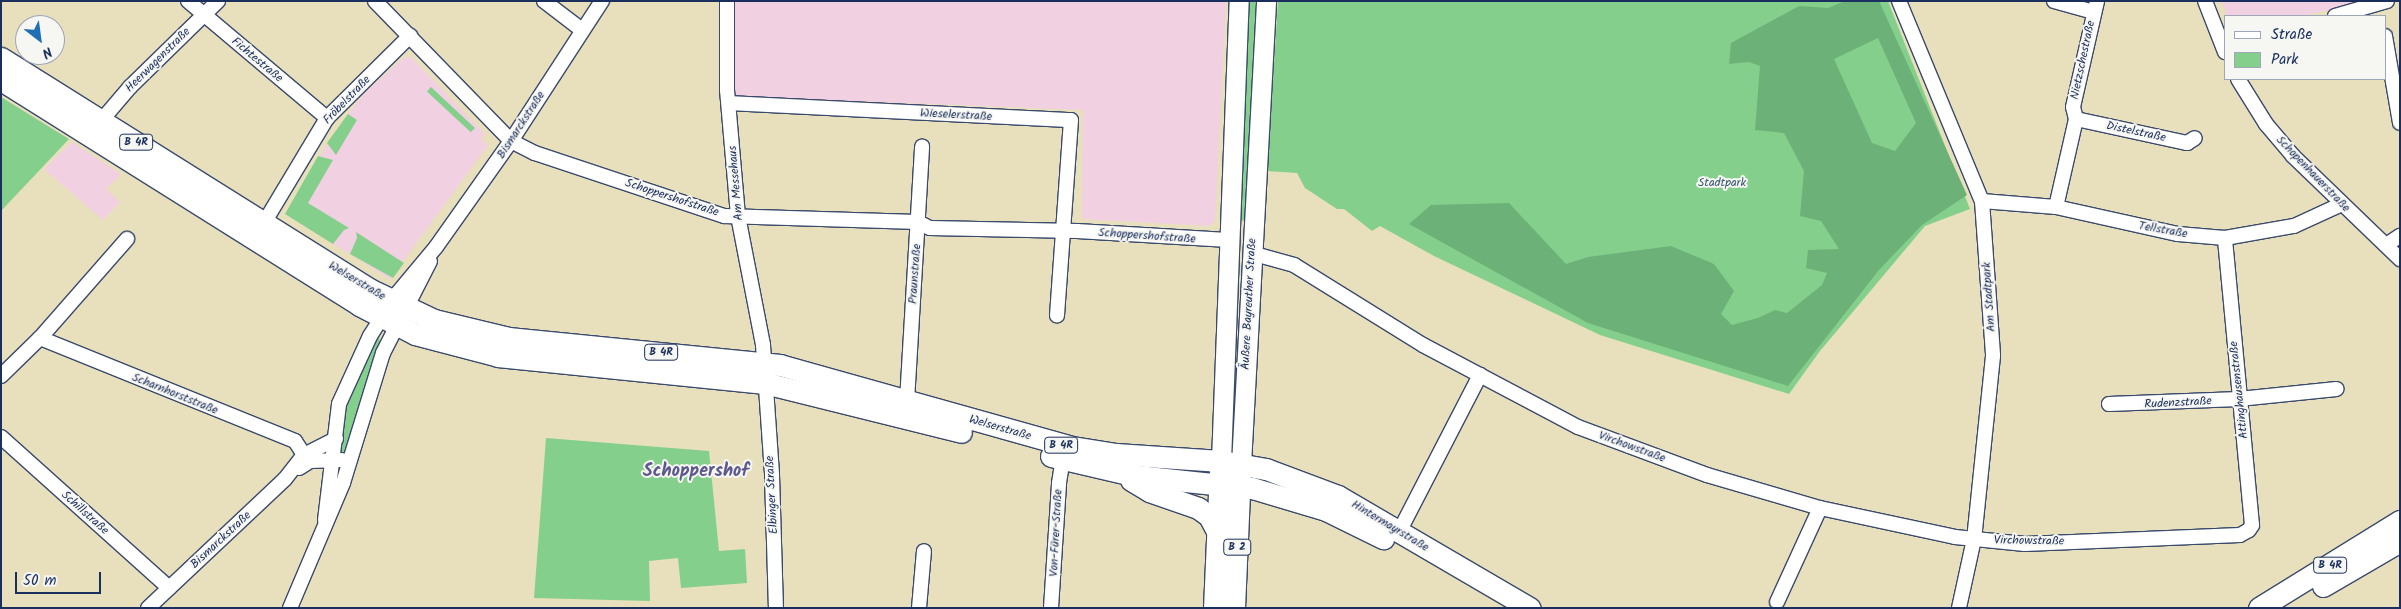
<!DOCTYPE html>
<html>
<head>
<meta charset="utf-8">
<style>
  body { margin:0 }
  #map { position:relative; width:2401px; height:609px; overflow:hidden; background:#e8e0bd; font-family:Kalam,sans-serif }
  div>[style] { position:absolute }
  .built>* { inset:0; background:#f1d0e2 }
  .green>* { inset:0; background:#85cf8c; transform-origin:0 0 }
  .forest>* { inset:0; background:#6cb278 }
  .roads { filter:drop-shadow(1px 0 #3a4a6c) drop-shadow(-1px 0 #3a4a6c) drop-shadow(0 1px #3a4a6c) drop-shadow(0 -1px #3a4a6c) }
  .minor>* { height:14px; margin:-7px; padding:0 7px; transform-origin:7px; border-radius:7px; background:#fff }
  .secondary>* { height:19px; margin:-9.5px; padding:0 9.5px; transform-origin:9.5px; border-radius:9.5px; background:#fff }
  .primary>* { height:21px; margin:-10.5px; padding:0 10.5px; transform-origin:10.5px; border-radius:10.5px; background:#fff }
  span { translate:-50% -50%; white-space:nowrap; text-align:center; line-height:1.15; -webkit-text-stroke:4px #f6f6f2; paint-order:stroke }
  .shield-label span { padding:1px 4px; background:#f6f6f2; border:1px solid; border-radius:4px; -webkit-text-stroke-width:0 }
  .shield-label { font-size:11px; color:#1b2f5e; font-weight:700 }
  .street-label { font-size:12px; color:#1b2f5e }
  .park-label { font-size:12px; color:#36576a }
  .district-label { font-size:18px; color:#5d588e; font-weight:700 }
  .frame { position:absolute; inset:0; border:2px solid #1b2f5e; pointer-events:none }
  .legend { position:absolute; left:2224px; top:15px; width:162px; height:65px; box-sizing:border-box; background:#f6f6f2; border:1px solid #9ea6b7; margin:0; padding:6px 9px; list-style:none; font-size:15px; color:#1b2f5e }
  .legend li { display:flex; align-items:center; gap:10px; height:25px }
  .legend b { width:25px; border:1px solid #9ea6b7 }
  .north { position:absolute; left:15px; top:15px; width:50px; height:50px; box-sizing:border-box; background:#f6f6f2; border:1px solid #9ea6b7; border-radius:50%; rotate:150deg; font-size:14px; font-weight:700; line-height:20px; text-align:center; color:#1b2f5e }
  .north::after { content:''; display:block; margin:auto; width:18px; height:22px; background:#1f6fb2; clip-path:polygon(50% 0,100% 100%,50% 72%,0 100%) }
  .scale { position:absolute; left:15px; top:572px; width:86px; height:22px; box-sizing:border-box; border:2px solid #1b2f5e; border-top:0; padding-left:6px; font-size:15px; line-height:18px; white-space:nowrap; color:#1b2f5e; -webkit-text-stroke:4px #f6f6f2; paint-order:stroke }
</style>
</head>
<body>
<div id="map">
  <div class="built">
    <div style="clip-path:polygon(734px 1px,1226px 1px,1215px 221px,1209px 226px,1082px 219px,1083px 110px,731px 96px)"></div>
    <div style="clip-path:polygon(2222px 1px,2366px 1px,2303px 16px,2227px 16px)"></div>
    <div style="clip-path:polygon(411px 57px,485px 134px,481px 139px,488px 145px,390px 279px,285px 214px,335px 131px,364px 94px,403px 58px)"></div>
    <div style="clip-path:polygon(72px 142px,121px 174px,106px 189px,120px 202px,103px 220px,44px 169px)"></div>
  </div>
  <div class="green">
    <div style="clip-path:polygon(1245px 1px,1260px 1px,1247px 221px,1237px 220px)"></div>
    <div style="clip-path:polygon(1278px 1px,1888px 1px,1970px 209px,1925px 226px,1820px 351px,1789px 394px,1600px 335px,1434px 256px,1380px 226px,1372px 231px,1344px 209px,1337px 209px,1305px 188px,1297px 173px,1267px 171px)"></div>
    <div style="left:431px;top:87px;width:60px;height:6px;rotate:43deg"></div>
    <div style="clip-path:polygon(1px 97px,69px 139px,1px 211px)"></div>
    <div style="clip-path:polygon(348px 114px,357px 120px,336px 155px,327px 143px)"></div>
    <div style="clip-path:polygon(318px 156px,333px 160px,308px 203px,349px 228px,344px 230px,333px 244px,285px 214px)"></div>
    <div style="clip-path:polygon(356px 232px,404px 263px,393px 278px,350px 254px,357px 238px)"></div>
    <div style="clip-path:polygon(379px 335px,380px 343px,348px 449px,340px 454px,344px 410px,360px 365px)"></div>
    <div style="clip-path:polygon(546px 438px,709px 451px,719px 551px,745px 549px,747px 583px,681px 588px,678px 558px,649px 561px,650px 601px,534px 598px)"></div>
  </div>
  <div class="forest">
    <div style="clip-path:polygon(evenodd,1845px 1px,1879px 1px,1967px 195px,1922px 225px,1879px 270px,1788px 386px,1588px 323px,1409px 224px,1431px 205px,1509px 203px,1566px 264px,1588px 257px,1671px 246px,1714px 264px,1734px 291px,1721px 314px,1732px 325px,1758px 318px,1775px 310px,1787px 313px,1822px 285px,1827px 273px,1806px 268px,1808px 250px,1839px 249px,1821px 221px,1800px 216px,1804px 171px,1784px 133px,1755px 130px,1760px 66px,1749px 62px,1729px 64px,1731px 43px,1799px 6px,1828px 8px,1845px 1px,1878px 38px,1916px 123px,1895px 151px,1872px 143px,1834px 59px,1878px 38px)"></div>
  </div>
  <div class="roads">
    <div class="minor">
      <div style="left:188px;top:1px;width:182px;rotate:40.1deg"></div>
      <div style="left:375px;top:1px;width:195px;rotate:45.8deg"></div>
      <div style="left:511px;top:141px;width:27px;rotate:27deg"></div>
      <div style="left:535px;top:153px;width:199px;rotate:18.4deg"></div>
      <div style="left:724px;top:216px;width:194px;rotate:1.8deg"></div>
      <div style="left:918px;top:222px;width:13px;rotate:27deg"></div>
      <div style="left:930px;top:228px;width:147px;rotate:1.2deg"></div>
      <div style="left:1077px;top:231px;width:153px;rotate:3.4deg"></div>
      <div style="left:544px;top:1px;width:48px;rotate:37.3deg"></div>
      <div style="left:727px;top:1px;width:89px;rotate:90deg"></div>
      <div style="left:727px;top:90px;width:126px;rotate:85deg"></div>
      <div style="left:738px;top:216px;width:131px;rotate:79deg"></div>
      <div style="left:763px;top:345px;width:130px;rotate:86deg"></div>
      <div style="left:772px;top:475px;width:133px;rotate:88.3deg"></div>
      <div style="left:1899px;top:1px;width:217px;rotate:67.5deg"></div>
      <div style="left:1982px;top:201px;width:155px;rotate:85.9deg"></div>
      <div style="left:1993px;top:356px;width:184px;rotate:95.9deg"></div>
      <div style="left:1974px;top:539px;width:71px;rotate:102.3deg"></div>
      <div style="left:2054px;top:1px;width:41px;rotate:15.4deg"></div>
      <div style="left:2205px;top:1px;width:55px;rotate:68.6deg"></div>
      <div style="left:2335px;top:16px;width:54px;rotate:-16.1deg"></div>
      <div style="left:2385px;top:36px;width:88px;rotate:80.2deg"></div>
      <div style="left:2238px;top:79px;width:53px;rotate:58.1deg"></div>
      <div style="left:2266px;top:124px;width:42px;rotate:49.8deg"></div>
      <div style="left:2293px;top:156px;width:149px;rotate:43.9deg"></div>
      <div style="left:730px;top:103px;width:341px;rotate:2.9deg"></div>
      <div style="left:1071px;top:120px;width:196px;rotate:94.1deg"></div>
      <div style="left:2076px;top:119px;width:114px;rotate:12.2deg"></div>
      <div style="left:2187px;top:143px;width:9px;rotate:-32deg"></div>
      <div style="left:101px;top:121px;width:45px;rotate:-49.5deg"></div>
      <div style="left:130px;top:87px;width:123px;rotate:-44.3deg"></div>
      <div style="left:1982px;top:201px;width:74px;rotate:4.6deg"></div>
      <div style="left:2056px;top:207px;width:125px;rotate:12.5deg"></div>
      <div style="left:2178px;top:234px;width:47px;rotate:4.9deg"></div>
      <div style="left:2225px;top:238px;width:70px;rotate:-9.9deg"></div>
      <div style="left:2294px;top:226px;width:53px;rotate:-24.6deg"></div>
      <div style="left:2056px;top:207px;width:90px;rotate:-77.2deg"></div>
      <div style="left:2076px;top:119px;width:12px;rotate:-104deg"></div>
      <div style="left:2073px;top:107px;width:109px;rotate:-77.2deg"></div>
      <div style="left:264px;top:223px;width:122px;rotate:-59deg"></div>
      <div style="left:327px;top:118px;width:117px;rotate:-44.7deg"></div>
      <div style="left:2386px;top:245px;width:17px;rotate:-33deg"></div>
      <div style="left:1251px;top:253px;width:45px;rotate:15.6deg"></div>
      <div style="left:1294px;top:265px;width:152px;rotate:31.8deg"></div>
      <div style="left:1423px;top:345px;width:175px;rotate:27.9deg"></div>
      <div style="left:1578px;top:427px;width:138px;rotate:20.4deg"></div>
      <div style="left:1707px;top:475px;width:118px;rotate:16.3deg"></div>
      <div style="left:1820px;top:508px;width:138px;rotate:12.1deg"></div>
      <div style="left:1955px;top:537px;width:70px;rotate:5.7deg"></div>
      <div style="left:2025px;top:544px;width:215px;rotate:-2.4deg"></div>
      <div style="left:2240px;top:535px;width:10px;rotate:-29deg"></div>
      <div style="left:2249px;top:530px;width:6px;rotate:-59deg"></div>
      <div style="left:2252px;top:525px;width:288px;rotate:-95.4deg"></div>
      <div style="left:40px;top:338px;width:275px;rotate:22deg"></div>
      <div style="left:295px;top:441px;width:17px;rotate:57deg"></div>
      <div style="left:1px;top:376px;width:54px;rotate:-44.3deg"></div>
      <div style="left:40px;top:338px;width:132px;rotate:-48.7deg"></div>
      <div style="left:907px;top:401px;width:255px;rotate:-86.6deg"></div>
      <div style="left:2109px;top:404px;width:130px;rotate:-2.2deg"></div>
      <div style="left:2239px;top:399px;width:98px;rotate:-5.9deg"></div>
      <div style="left:1px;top:437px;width:226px;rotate:41.9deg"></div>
      <div style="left:299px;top:468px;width:13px;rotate:-32deg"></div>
      <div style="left:310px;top:461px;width:32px;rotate:-2deg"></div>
      <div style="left:325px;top:520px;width:117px;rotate:-83.1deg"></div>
      <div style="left:339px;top:404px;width:75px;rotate:-65.5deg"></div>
      <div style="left:370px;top:336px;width:49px;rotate:-57.6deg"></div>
      <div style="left:396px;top:295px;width:62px;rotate:-50.2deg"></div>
      <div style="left:436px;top:247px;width:130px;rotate:-54.7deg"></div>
      <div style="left:511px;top:141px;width:167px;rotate:-57deg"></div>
      <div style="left:1399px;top:532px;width:177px;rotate:-62.7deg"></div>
      <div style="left:1777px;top:602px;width:103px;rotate:-65.4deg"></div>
      <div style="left:148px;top:608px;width:188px;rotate:-43.3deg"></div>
      <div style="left:285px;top:479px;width:31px;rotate:-52deg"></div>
      <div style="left:304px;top:455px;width:36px;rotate:-27deg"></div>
      <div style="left:290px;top:608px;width:136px;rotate:-67deg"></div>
      <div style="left:343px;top:483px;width:136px;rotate:-72.9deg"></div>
      <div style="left:383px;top:353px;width:103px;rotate:-62.9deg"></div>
      <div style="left:919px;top:608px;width:57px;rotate:-85deg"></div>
      <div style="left:1051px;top:608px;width:125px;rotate:-86.3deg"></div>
      <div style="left:1059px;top:483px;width:24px;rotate:-81deg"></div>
    </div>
    <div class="secondary">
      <div style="left:1221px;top:461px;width:460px;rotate:-87.8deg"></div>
      <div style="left:1241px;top:464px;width:464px;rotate:-86.9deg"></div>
    </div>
    <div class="primary">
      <div style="left:1px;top:58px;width:434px;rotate:32.1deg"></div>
      <div style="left:369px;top:289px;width:72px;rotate:25.5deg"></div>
      <div style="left:434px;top:320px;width:77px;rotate:13.5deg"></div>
      <div style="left:509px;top:338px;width:272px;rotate:5.7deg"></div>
      <div style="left:780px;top:365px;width:302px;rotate:15.7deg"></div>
      <div style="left:1071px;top:447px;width:46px;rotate:8.8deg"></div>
      <div style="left:1116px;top:454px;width:105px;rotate:3.8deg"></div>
      <div style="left:1221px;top:461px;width:46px;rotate:10.1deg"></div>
      <div style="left:1266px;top:469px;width:77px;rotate:20.6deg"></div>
      <div style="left:1338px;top:496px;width:222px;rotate:30.3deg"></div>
      <div style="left:1px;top:80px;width:423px;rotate:32.1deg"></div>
      <div style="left:359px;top:305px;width:63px;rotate:27.4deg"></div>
      <div style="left:415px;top:334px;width:86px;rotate:14.8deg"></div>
      <div style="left:498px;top:356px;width:268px;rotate:5.8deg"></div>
      <div style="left:765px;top:383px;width:202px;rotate:14deg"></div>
      <div style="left:1051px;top:456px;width:88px;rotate:13.1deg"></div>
      <div style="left:1137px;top:476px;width:116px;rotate:6deg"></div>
      <div style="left:1252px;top:488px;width:77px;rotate:16.6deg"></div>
      <div style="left:1326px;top:510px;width:64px;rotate:26.2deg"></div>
      <div style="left:1131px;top:480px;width:21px;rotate:31deg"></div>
      <div style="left:1149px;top:491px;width:52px;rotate:19.1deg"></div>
      <div style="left:1198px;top:508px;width:14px;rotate:36deg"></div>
      <div style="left:1209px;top:516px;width:15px;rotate:62deg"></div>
      <div style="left:2323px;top:586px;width:89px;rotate:-30.3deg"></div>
      <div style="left:1214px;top:608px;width:139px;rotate:-87.5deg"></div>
      <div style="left:1234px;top:608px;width:136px;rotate:-87.5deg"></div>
      <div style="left:2259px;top:608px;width:166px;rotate:-31.7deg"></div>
    </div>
  </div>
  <div class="shield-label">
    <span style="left:136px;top:142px">B 4R</span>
    <span style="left:661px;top:352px">B 4R</span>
    <span style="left:1061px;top:445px">B 4R</span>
    <span style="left:1237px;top:547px">B 2</span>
    <span style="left:2330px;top:565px">B 4R</span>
  </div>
  <div class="street-label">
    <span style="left:158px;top:60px;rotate:-45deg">Heerwagenstraße</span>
    <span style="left:257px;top:60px;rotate:40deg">Fichtestraße</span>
    <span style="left:2083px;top:60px;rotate:-78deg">Nietzschestraße</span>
    <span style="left:347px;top:100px;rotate:-46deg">Fröbelstraße</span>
    <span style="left:956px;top:115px;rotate:3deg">Wieselerstraße</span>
    <span style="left:521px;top:125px;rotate:-57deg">Bismarckstraße</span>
    <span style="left:2136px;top:132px;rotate:12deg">Distelstraße</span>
    <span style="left:2313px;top:174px;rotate:46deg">Schopenhauerstraße</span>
    <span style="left:736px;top:183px;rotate:-95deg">Am Messehaus</span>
    <span style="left:672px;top:198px;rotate:18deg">Schoppershofstraße</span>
    <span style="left:2163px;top:230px;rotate:10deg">Tellstraße</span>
    <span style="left:1147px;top:236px;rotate:4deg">Schoppershofstraße</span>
    <span style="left:915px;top:274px;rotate:-86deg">Praunstraße</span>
    <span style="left:357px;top:281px;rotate:31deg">Welserstraße</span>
    <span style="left:1989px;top:297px;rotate:-94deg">Am Stadtpark</span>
    <span style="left:1249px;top:304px;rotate:-87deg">Äußere Bayreuther Straße</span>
    <span style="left:2239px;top:390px;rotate:-96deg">Attinghausenstraße</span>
    <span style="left:175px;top:394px;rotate:22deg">Scharnhorststraße</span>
    <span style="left:2178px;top:403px;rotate:-3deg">Rudenzstraße</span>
    <span style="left:1000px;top:428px;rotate:16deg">Welserstraße</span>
    <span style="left:1632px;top:447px;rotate:20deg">Virchowstraße</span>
    <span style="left:772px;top:495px;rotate:-93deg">Elbinger Straße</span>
    <span style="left:85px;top:513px;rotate:42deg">Schillstraße</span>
    <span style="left:1390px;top:526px;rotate:31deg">Hintermayrstraße</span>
    <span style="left:1056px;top:533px;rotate:-87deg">Von-Fürer-Straße</span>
    <span style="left:221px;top:540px;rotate:-43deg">Bismarckstraße</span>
    <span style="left:2029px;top:541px;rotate:1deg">Virchowstraße</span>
  </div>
  <div class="park-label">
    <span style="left:1722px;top:183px">Stadtpark</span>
  </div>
  <div class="district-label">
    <span style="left:696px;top:472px">Schoppershof</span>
  </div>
  <div class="frame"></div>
  <ul class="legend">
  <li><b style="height:6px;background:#fff"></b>Straße</li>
  <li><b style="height:14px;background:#85cf8c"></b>Park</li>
  </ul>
  <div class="north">N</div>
  <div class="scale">50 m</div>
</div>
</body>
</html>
